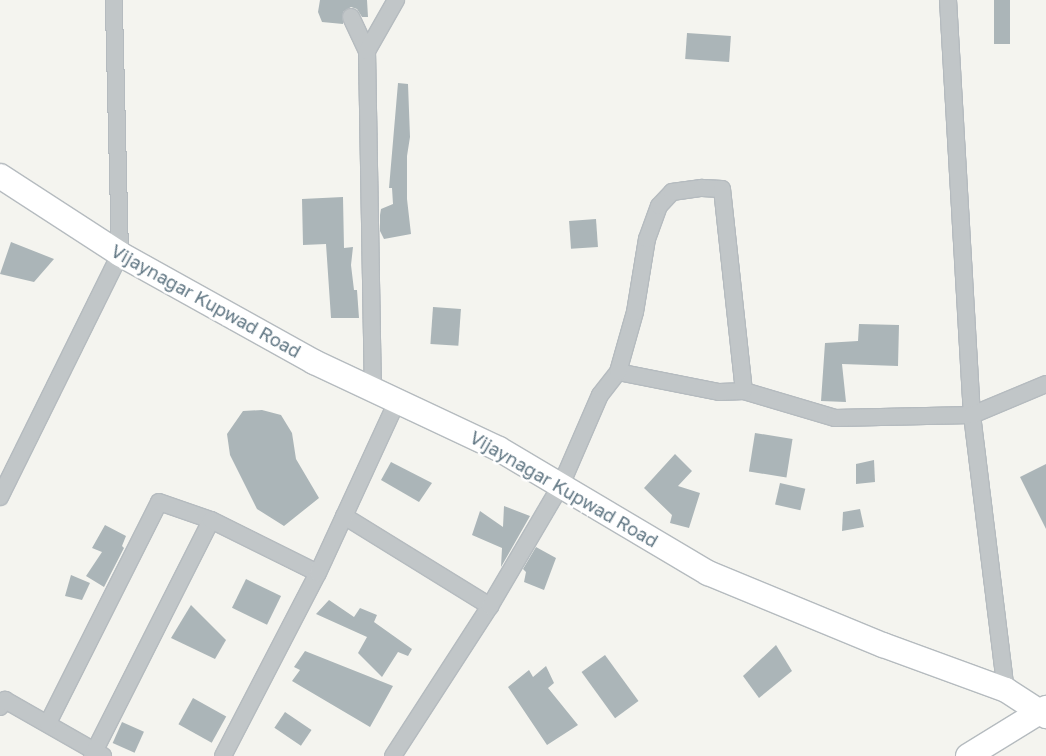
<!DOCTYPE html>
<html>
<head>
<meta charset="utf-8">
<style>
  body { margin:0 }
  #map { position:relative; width:1046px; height:756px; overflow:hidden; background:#f4f4ef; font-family:"Golos Text",sans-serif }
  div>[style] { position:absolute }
  .building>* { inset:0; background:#abb5b8; transform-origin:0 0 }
  .roads { filter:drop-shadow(1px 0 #b5bbbf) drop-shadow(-1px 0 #b5bbbf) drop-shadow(0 1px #b5bbbf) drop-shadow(0 -1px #b5bbbf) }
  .street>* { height:16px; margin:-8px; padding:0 8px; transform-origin:8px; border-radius:8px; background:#c1c6c8 }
  .secondary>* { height:24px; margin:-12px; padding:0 12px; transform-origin:12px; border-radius:12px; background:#fff }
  span { translate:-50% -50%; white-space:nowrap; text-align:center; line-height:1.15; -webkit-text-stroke:5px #fff; paint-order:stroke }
  .street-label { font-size:18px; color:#607683 }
</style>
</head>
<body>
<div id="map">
  <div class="building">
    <div style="clip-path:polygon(320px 0,367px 0,368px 17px,362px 17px,357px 9px,351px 7px,343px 12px,343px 24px,322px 22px,318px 12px)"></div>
    <div style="left:994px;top:0;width:16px;height:44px"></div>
    <div style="left:687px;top:33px;width:44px;height:26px;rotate:4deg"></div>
    <div style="clip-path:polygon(398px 83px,408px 84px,410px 137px,407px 156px,407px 199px,411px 234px,384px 239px,380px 231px,380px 215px,381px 209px,393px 204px,392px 188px,389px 188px)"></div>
    <div style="clip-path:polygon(343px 197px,344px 248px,353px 247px,351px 265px,354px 290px,357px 290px,359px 318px,331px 318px,326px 244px,303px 245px,302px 199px)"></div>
    <div style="left:596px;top:219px;width:28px;height:27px;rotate:86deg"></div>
    <div style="clip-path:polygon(11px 242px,54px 259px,34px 282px,0 274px)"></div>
    <div style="left:433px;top:307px;width:28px;height:37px;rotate:4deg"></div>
    <div style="clip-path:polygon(859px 324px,899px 325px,898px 366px,842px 364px,846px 402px,821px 401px,825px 343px,858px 341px)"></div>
    <div style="clip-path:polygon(262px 410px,281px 415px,292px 433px,296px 459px,319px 498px,284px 526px,257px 509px,230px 455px,227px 434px,243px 411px)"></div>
    <div style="left:755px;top:433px;width:38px;height:39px;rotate:9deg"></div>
    <div style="clip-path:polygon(675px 454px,692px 471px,678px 486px,700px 493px,689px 528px,670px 523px,672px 515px,644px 488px)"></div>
    <div style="clip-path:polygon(874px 460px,875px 482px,856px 484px,856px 464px)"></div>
    <div style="clip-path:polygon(391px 462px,432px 483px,419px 502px,381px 480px)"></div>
    <div style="clip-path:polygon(1046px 464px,1046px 529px,1020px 477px)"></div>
    <div style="left:780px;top:483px;width:26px;height:22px;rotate:13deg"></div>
    <div style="clip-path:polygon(504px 506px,530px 516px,501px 567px,502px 548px,472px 535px,480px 511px,503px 527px)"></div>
    <div style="clip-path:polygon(860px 509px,864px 527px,842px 531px,843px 512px)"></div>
    <div style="clip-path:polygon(105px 525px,126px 536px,122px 546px,124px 548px,104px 587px,86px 576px,102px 552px,92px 548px)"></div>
    <div style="clip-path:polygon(536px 547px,556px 558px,544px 590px,524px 582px,526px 572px,523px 569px)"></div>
    <div style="clip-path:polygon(71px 575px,90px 583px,82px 600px,65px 596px)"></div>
    <div style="left:246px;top:579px;width:39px;height:32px;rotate:26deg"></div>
    <div style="clip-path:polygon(329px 600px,354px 617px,360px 608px,377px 615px,374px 622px,412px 649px,408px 656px,398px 652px,382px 677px,358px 653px,367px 637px,316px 614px)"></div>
    <div style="clip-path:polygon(191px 605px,226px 640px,215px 659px,171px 638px)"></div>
    <div style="clip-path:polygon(776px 645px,792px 671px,759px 698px,743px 676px)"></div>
    <div style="clip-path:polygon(305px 651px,393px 686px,370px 727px,292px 681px,300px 670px,294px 667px)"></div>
    <div style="left:605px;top:655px;width:57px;height:29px;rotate:54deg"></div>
    <div style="clip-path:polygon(546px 666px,554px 683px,548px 688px,578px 725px,547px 745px,508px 687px,529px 670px,533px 677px)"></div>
    <div style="left:193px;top:698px;width:38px;height:30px;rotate:29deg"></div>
    <div style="left:285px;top:712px;width:32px;height:19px;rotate:34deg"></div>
    <div style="left:122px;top:722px;width:24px;height:23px;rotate:24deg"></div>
  </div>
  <div class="roads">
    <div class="street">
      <div style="left:948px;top:0;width:416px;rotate:86.7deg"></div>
      <div style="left:972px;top:415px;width:277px;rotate:83deg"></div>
      <div style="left:351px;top:17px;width:38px;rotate:65deg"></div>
      <div style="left:367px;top:51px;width:338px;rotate:89deg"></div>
      <div style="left:367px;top:51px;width:59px;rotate:-60.4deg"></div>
      <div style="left:618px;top:372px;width:103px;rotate:11.2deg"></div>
      <div style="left:719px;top:392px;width:25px;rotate:-2deg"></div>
      <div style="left:744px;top:391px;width:95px;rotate:16.5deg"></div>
      <div style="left:835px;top:418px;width:137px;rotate:-1.3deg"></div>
      <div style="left:972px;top:415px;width:80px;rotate:-22.7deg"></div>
      <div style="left:0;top:497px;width:271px;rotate:-63.7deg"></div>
      <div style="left:120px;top:254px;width:254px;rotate:-91.4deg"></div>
      <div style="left:344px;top:516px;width:172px;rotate:31.7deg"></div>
      <div style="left:0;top:707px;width:9px;rotate:-54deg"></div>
      <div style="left:5px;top:700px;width:113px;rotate:29.7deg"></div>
      <div style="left:48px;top:723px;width:247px;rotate:-63.3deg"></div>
      <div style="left:159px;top:502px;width:55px;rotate:19.1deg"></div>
      <div style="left:92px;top:756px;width:264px;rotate:-63.2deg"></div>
      <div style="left:211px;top:520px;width:119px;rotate:26.4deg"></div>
      <div style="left:223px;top:756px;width:206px;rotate:-62.6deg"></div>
      <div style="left:318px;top:573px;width:189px;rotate:-65.3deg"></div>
      <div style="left:393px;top:756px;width:179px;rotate:-57.1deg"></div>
      <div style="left:490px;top:606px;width:140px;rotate:-59.6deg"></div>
      <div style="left:561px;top:485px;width:98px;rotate:-66.6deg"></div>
      <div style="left:600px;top:395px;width:29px;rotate:-52deg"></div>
      <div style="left:618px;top:372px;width:62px;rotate:-74.2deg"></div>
      <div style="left:635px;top:312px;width:74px;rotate:-80.7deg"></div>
      <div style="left:647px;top:239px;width:35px;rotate:-70deg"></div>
      <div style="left:659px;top:206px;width:19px;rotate:-47deg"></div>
      <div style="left:672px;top:192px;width:30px;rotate:-8deg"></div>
      <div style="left:702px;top:188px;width:20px;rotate:3deg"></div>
      <div style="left:722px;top:189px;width:203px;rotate:83.8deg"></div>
    </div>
    <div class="secondary">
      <div style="left:0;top:176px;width:143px;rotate:33deg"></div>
      <div style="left:120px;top:254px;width:222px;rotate:29.1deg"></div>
      <div style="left:314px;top:362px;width:204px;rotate:25.2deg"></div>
      <div style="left:499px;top:449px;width:243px;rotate:30.7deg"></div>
      <div style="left:708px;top:573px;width:189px;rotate:22.4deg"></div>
      <div style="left:883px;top:645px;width:131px;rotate:20.1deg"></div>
      <div style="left:1006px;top:690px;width:48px;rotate:33deg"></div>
      <div style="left:968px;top:756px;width:92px;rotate:-31.6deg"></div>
    </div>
  </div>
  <div class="street-label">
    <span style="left:206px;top:301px;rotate:29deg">Vijaynagar Kupwad Road</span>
    <span style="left:564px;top:489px;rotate:30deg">Vijaynagar Kupwad Road</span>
  </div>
</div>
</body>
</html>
